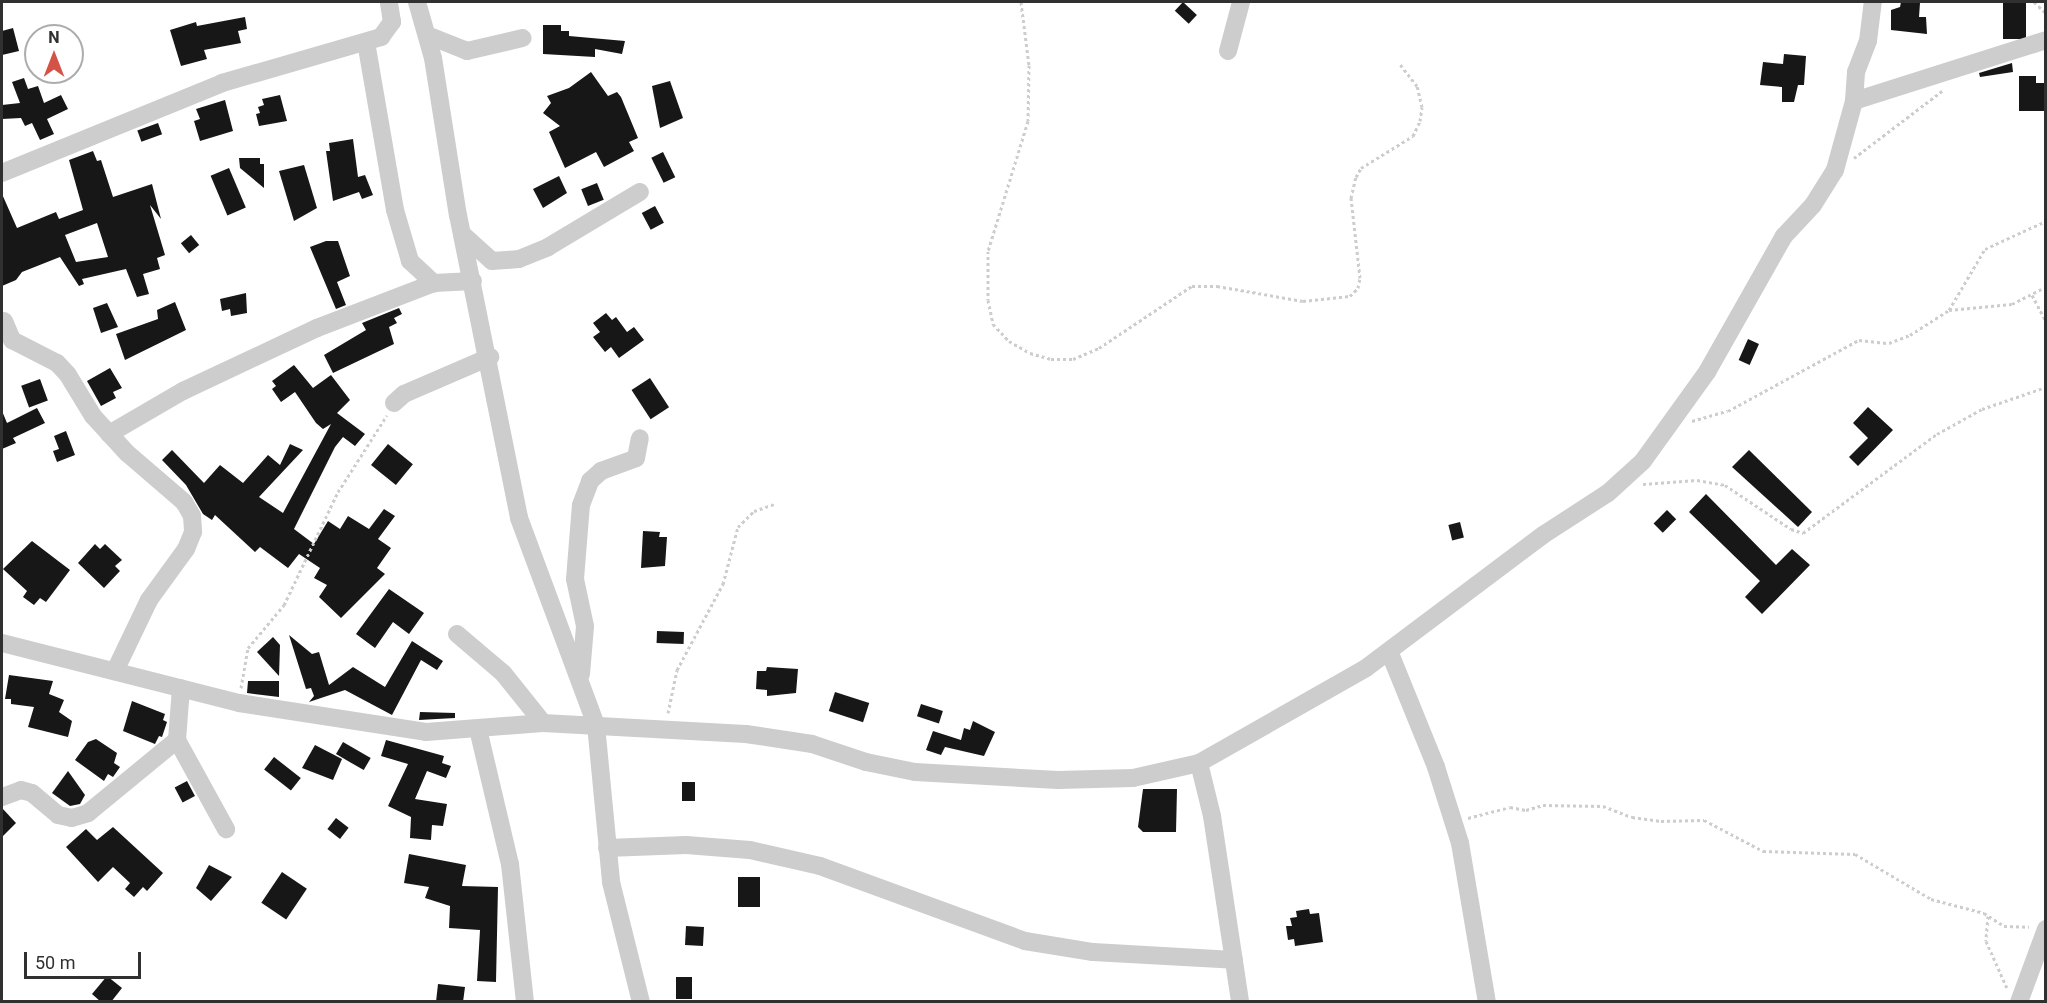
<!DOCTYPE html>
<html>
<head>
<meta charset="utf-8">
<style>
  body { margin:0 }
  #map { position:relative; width:2047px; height:1003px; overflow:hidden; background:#fff; font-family:Roboto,sans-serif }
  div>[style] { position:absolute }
  .building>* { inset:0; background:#171717; transform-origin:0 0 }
  .path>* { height:3px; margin-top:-1.5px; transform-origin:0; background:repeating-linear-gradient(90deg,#cdcdcd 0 3px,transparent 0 6px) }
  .minor>* { height:18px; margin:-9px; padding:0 9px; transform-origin:9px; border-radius:9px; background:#cdcdcd }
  span { translate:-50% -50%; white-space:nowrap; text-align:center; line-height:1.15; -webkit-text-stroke:6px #fff; paint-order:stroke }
  .frame { position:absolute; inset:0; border:3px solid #303030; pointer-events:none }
  .north { position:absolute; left:24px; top:24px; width:60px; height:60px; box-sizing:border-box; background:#fff; border:2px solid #acacac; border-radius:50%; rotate:0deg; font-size:16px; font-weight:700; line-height:24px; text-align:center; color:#303030 }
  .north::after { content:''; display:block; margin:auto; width:21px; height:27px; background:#d45346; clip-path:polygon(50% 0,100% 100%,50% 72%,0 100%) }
  .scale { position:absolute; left:24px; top:952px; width:117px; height:27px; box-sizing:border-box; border:3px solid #303030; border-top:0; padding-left:8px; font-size:18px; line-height:21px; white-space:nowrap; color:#303030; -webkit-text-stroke:4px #fff; paint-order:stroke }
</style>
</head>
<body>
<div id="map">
  <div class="building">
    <div style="left:1183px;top:2px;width:19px;height:12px;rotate:43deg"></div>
    <div style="clip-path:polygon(1901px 2px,1920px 3px,1919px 17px,1926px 17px,1927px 34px,1891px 30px,1891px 10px,1900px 7px)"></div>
    <div style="left:2003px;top:2px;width:23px;height:37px"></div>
    <div style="clip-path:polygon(245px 17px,247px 29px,238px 31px,241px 43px,204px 50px,207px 59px,181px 66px,170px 30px,196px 22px,197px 26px)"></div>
    <div style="clip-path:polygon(543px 25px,561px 25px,561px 31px,569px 31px,569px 36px,625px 41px,622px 54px,595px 49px,595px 57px,543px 54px)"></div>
    <div style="clip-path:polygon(13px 28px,19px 51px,2px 55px,2px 31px)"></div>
    <div style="clip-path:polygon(1784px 54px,1806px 56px,1804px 85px,1798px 85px,1794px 102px,1782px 102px,1782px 87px,1760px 85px,1763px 62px,1783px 64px)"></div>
    <div style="clip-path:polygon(2012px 63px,2013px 72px,1980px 77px,1979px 73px)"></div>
    <div style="clip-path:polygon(591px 72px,608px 96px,617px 92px,621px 97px,638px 138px,629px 142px,634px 151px,604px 167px,596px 152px,565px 168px,549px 132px,560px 126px,543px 113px,551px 103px,547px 96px,569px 88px)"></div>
    <div style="clip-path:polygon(2019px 76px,2036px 76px,2036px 83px,2046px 83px,2046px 111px,2019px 111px)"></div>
    <div style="clip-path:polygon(24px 78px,28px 89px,38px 86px,44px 103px,61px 95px,68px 109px,47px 119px,54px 134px,40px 140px,32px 123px,25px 126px,21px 118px,2px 119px,2px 105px,20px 103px,12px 82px)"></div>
    <div style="clip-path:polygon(670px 81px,683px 118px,660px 128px,652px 86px)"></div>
    <div style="clip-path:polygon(280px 95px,287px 121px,259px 126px,256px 114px,260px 113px,258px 107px,264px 105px,262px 99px)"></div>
    <div style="clip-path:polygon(225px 100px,233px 131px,200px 141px,194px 121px,200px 119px,196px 109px)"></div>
    <div style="left:158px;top:123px;width:12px;height:22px;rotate:70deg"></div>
    <div style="clip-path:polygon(353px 139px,358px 177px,365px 175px,373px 195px,362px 199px,359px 192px,333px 201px,326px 151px,330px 151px,329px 143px)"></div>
    <div style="clip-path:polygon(evenodd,93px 151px,97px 161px,101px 160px,113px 197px,152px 184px,161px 219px,150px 205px,165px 255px,157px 258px,160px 269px,143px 274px,149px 294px,137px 297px,126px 269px,82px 279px,84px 284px,79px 286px,60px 257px,22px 272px,16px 280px,2px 286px,2px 194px,17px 228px,56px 212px,59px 219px,83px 210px,69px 160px,93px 151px,97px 223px,108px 257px,76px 262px,65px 235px,97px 223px)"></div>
    <div style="left:663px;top:152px;width:28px;height:13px;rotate:64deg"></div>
    <div style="clip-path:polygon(239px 158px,260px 158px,260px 164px,264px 164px,264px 188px,240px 168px)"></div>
    <div style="clip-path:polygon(304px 165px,317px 208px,294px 221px,279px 171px)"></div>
    <div style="left:229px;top:168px;width:43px;height:20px;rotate:67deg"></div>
    <div style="clip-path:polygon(559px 176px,567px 193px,543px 208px,533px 189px)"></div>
    <div style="left:597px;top:183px;width:18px;height:17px;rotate:68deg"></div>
    <div style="left:655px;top:206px;width:19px;height:15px;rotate:62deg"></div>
    <div style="left:191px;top:235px;width:13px;height:13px;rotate:51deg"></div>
    <div style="clip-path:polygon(326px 241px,338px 241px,350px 276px,337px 282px,346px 305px,336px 309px,310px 247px)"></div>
    <div style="clip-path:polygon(246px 293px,247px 313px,231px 316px,230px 309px,222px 311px,220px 299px)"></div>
    <div style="clip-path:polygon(175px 302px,186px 330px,125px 360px,116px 334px,158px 319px,157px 310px)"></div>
    <div style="clip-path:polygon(107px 303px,118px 327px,101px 333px,93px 308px)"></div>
    <div style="clip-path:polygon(399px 308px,402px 314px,394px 318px,397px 323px,389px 327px,394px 344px,333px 373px,324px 355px,366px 330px,362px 323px)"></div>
    <div style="clip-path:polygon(606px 313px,612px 320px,616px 317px,627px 332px,634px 327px,644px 340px,619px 358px,611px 347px,605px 352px,593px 337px,600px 332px,593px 323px)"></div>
    <div style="left:1748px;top:339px;width:12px;height:23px;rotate:24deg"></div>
    <div style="clip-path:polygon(294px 365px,313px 388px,331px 375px,350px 400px,337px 413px,365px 434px,355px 446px,343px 437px,335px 447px,294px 529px,314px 544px,328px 521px,340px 529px,348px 516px,369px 529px,384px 509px,395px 516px,378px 539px,391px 548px,377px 568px,385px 574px,341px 618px,319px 597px,327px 585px,314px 578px,320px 568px,299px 554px,288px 568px,260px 547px,255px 552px,215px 515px,212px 520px,203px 514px,186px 485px,162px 460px,172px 450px,204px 483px,220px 465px,243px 483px,268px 455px,280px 465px,290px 444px,303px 450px,259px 497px,283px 513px,331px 424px,323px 429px,316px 423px,295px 392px,281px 402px,272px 389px,276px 386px,272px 381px)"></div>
    <div style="clip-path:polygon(110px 368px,122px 388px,113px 392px,116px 398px,101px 406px,87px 381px)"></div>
    <div style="left:650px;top:378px;width:35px;height:22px;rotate:57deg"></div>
    <div style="left:40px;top:379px;width:23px;height:20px;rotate:70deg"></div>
    <div style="clip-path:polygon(1868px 407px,1893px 430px,1858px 466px,1849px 457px,1868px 438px,1853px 423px)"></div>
    <div style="clip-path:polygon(37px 408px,45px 423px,13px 438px,16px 443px,2px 449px,2px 411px,7px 423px)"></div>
    <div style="clip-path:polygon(66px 431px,75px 455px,57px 462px,53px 451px,59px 449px,54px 436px)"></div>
    <div style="left:388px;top:444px;width:32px;height:27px;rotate:39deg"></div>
    <div style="clip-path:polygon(1749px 450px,1812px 512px,1798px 527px,1732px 467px)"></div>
    <div style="clip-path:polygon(1706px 494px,1776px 565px,1792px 549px,1810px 565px,1762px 614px,1745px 597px,1760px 581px,1689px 512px)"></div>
    <div style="left:1667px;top:510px;width:13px;height:19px;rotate:45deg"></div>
    <div style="left:1460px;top:522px;width:16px;height:12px;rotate:76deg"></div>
    <div style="clip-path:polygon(643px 531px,660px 532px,659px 537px,667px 537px,665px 566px,641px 568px)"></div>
    <div style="clip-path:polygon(32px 541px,70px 570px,46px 602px,40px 598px,34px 605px,23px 597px,27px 591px,3px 569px)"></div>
    <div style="clip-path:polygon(95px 544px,100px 549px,105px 544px,122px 560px,115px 566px,120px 571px,104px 588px,78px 563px)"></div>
    <div style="clip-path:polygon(389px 589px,424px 613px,409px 634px,393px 622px,375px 648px,356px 634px)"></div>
    <div style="left:657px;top:631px;width:27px;height:12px;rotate:2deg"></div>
    <div style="clip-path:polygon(289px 635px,312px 654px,319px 652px,329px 685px,353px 667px,385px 687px,412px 641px,443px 661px,437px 670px,421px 660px,392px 715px,345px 690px,309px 702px,314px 696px,311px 688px,306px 689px)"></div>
    <div style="clip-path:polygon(273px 637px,280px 645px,279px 676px,257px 652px)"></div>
    <div style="clip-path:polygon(767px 667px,798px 669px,796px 693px,767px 696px,767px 690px,756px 689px,757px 671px,766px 671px)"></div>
    <div style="clip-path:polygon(9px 675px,53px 681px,49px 694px,64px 700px,59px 712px,72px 721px,68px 737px,28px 727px,34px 707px,11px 704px,11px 699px,5px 699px)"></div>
    <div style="clip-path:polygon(248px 681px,279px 681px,279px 697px,247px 693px)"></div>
    <div style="left:835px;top:692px;width:36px;height:20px;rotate:18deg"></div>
    <div style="clip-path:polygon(132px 701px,165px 714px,163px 720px,167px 722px,162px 737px,159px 736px,155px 744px,123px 731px)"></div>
    <div style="left:921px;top:704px;width:23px;height:13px;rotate:18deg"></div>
    <div style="clip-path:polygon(420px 712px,455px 713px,455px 718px,419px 720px)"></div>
    <div style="clip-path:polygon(973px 721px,995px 732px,984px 756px,945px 747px,941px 755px,926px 750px,933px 731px,961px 740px,964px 728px,970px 730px)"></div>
    <div style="clip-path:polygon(96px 739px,117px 753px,114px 763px,120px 767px,113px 777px,108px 774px,104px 781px,75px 760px,88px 742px)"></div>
    <div style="clip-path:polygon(386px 740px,444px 756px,442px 763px,451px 766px,446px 778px,427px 771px,415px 799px,447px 804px,443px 826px,432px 825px,431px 840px,410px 838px,411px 817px,388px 806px,408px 764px,381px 756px)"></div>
    <div style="left:343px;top:742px;width:32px;height:14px;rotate:30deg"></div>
    <div style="clip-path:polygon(315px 745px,342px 759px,333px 780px,302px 768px)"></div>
    <div style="left:274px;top:757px;width:34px;height:16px;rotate:38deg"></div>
    <div style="clip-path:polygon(68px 771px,85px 795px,80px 804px,70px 806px,52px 793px)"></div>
    <div style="left:187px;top:781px;width:17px;height:14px;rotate:62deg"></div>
    <div style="left:682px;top:782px;width:13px;height:19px"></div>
    <div style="clip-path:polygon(1143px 789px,1177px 789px,1176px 832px,1143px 832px,1138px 827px)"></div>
    <div style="clip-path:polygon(2px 808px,16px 823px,2px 837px)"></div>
    <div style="left:336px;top:818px;width:16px;height:14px;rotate:38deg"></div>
    <div style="clip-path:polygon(113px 827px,163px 873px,147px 891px,143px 887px,134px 897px,125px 889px,130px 883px,113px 867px,98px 882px,66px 847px,86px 829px,97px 840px)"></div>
    <div style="clip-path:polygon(409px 854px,466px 865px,462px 886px,498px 887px,496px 982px,477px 981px,480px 930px,449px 928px,450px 906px,425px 898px,429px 887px,404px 883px)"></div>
    <div style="clip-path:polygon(209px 865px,232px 877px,211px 901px,196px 888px)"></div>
    <div style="left:282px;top:872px;width:30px;height:37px;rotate:34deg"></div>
    <div style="left:738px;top:877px;width:22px;height:30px"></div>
    <div style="clip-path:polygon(1309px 909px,1310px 914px,1319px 913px,1323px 942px,1295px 946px,1294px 939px,1288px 940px,1286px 926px,1292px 926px,1290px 918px,1297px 917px,1296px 911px)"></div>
    <div style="left:686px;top:926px;width:18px;height:19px;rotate:3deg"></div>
    <div style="clip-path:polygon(107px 976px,122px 988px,111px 1002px,101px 1002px,92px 994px)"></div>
    <div style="left:676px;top:977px;width:16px;height:22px"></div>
    <div style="clip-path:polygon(438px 984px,465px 987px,463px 1002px,436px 1002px)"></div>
  </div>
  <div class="path">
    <div style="left:1021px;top:2px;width:64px;rotate:82.8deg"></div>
    <div style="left:1029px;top:65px;width:56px;rotate:91deg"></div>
    <div style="left:1028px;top:121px;width:136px;rotate:107.1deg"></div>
    <div style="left:988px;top:251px;width:49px;rotate:90deg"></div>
    <div style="left:988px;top:300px;width:25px;rotate:78deg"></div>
    <div style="left:993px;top:324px;width:23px;rotate:47deg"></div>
    <div style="left:1009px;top:341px;width:24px;rotate:30deg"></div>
    <div style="left:1030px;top:353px;width:22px;rotate:16deg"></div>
    <div style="left:1051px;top:359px;width:22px"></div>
    <div style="left:1073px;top:359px;width:28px;rotate:-23deg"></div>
    <div style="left:1099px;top:348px;width:112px;rotate:-33.7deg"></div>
    <div style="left:1192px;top:286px;width:25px"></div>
    <div style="left:1217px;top:286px;width:87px;rotate:9.9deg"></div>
    <div style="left:1303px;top:301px;width:47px;rotate:-6.1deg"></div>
    <div style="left:1350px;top:296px;width:11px;rotate:-45deg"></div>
    <div style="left:1358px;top:288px;width:10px;rotate:-79deg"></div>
    <div style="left:1360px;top:278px;width:81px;rotate:-96.4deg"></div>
    <div style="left:1351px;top:198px;width:22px;rotate:-77deg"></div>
    <div style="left:1356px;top:177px;width:10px;rotate:-61deg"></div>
    <div style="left:1361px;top:168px;width:61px;rotate:-31.6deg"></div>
    <div style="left:1413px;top:136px;width:17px;rotate:-65deg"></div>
    <div style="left:1420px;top:121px;width:14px;rotate:-82deg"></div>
    <div style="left:1422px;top:107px;width:22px;rotate:-103deg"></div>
    <div style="left:1417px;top:86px;width:28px;rotate:-128deg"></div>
    <div style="left:2034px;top:2px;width:16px;rotate:43deg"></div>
    <div style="left:1854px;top:158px;width:111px;rotate:-37.3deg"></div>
    <div style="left:2032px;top:295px;width:30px;rotate:62deg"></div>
    <div style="left:1949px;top:310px;width:71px;rotate:-59.5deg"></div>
    <div style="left:1985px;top:249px;width:67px;rotate:-24.7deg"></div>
    <div style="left:1692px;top:421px;width:37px;rotate:-16deg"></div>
    <div style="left:1728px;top:411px;width:149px;rotate:-28.5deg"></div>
    <div style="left:1859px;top:340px;width:30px;rotate:6deg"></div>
    <div style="left:1889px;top:343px;width:22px;rotate:-21deg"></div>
    <div style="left:1910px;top:335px;width:46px;rotate:-32.7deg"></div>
    <div style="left:1949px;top:310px;width:63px;rotate:-5.4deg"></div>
    <div style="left:2012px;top:304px;width:38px;rotate:-27deg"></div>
    <div style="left:1643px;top:484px;width:54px;rotate:-4.2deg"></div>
    <div style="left:1697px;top:480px;width:28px;rotate:10deg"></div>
    <div style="left:1725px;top:485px;width:79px;rotate:33.7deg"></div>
    <div style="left:1791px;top:529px;width:13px;rotate:18deg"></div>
    <div style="left:1803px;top:533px;width:167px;rotate:-36.5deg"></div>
    <div style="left:1937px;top:434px;width:51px;rotate:-29.1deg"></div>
    <div style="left:1982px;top:409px;width:68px;rotate:-19deg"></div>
    <div style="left:241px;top:688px;width:41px;rotate:-80.1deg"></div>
    <div style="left:248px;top:648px;width:56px;rotate:-50.1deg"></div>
    <div style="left:284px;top:605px;width:125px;rotate:-64.5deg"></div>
    <div style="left:338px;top:492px;width:91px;rotate:-57.5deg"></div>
    <div style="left:668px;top:713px;width:44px;rotate:-78.2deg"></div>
    <div style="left:677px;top:670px;width:98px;rotate:-61.9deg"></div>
    <div style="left:723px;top:584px;width:59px;rotate:-75.3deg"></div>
    <div style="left:738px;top:527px;width:23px;rotate:-45deg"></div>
    <div style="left:754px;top:511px;width:21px;rotate:-19deg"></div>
    <div style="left:1468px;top:818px;width:43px;rotate:-14.7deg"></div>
    <div style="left:1510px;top:807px;width:16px;rotate:11deg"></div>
    <div style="left:1526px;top:810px;width:18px;rotate:-16deg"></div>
    <div style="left:1543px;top:805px;width:60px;rotate:1deg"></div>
    <div style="left:1603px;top:806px;width:31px;rotate:21deg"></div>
    <div style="left:1632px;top:817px;width:29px;rotate:8deg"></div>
    <div style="left:1661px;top:821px;width:43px;rotate:-1.3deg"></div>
    <div style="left:1704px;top:820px;width:67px;rotate:27.7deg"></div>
    <div style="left:1763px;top:851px;width:92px;rotate:1.9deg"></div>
    <div style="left:1855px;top:854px;width:88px;rotate:30.6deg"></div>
    <div style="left:1931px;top:899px;width:55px;rotate:14.8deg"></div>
    <div style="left:1984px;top:913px;width:24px;rotate:33deg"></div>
    <div style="left:2004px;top:926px;width:25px;rotate:2deg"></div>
    <div style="left:1988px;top:916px;width:25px;rotate:95deg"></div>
    <div style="left:1986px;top:941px;width:51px;rotate:65.9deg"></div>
  </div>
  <div class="minor">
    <div style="left:417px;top:2px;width:58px;rotate:74.1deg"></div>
    <div style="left:433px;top:58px;width:159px;rotate:81deg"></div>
    <div style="left:458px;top:215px;width:309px;rotate:78.6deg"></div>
    <div style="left:519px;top:518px;width:221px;rotate:69.6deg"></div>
    <div style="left:596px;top:725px;width:158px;rotate:84.5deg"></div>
    <div style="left:611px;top:882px;width:124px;rotate:76deg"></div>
    <div style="left:427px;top:35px;width:43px;rotate:21.8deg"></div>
    <div style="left:467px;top:51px;width:57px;rotate:-13.1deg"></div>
    <div style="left:366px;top:42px;width:170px;rotate:80.2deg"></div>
    <div style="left:395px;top:210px;width:53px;rotate:73.6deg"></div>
    <div style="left:410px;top:261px;width:33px;rotate:43deg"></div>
    <div style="left:434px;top:283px;width:39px;rotate:-3deg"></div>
    <div style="left:1228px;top:51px;width:51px;rotate:-75.1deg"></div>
    <div style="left:1854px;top:101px;width:201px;rotate:-17.6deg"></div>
    <div style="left:2px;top:173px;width:238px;rotate:-22.2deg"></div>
    <div style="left:222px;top:83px;width:166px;rotate:-16.1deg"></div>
    <div style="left:381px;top:37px;width:19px;rotate:-54deg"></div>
    <div style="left:392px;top:22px;width:20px;rotate:-99deg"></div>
    <div style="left:462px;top:234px;width:40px;rotate:42deg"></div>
    <div style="left:492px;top:261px;width:27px;rotate:-4deg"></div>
    <div style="left:519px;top:259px;width:31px;rotate:-22deg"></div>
    <div style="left:548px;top:247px;width:107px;rotate:-30.9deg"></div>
    <div style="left:4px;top:321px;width:21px;rotate:67deg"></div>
    <div style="left:12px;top:340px;width:51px;rotate:27.1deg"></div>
    <div style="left:57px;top:363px;width:16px;rotate:47deg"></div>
    <div style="left:68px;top:375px;width:48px;rotate:58.6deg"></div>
    <div style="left:93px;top:416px;width:50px;rotate:47.4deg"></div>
    <div style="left:127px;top:453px;width:75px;rotate:40.7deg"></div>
    <div style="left:184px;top:502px;width:16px;rotate:60deg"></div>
    <div style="left:192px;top:516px;width:16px;rotate:86deg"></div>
    <div style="left:193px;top:532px;width:18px;rotate:112deg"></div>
    <div style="left:186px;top:549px;width:63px;rotate:126deg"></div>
    <div style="left:149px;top:600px;width:79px;rotate:115.6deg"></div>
    <div style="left:394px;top:403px;width:13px;rotate:-42deg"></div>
    <div style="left:404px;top:394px;width:94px;rotate:-23.3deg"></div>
    <div style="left:109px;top:434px;width:86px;rotate:-30.2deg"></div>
    <div style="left:183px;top:391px;width:148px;rotate:-25.2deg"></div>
    <div style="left:317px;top:328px;width:125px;rotate:-21deg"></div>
    <div style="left:457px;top:634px;width:60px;rotate:40.3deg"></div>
    <div style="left:503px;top:673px;width:64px;rotate:51.3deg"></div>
    <div style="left:2px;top:643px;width:244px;rotate:14.2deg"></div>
    <div style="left:239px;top:703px;width:189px;rotate:8.8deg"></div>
    <div style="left:426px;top:732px;width:117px;rotate:-4.4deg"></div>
    <div style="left:543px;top:723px;width:203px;rotate:3.1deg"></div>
    <div style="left:746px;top:734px;width:67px;rotate:8.6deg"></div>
    <div style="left:812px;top:744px;width:57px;rotate:18.4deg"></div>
    <div style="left:866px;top:762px;width:50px;rotate:11.5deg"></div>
    <div style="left:915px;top:772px;width:143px;rotate:3.2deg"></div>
    <div style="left:1058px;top:780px;width:75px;rotate:-1.5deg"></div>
    <div style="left:1133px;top:778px;width:68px;rotate:-12.8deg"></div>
    <div style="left:1199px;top:763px;width:192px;rotate:-29.6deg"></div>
    <div style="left:1366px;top:668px;width:221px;rotate:-36.9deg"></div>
    <div style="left:1543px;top:535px;width:77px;rotate:-32.9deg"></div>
    <div style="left:1608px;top:493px;width:47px;rotate:-42.4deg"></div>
    <div style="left:1643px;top:461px;width:110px;rotate:-54.3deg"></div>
    <div style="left:1707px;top:372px;width:156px;rotate:-60.5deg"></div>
    <div style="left:1784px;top:236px;width:42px;rotate:-46.9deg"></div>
    <div style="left:1813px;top:205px;width:41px;rotate:-57.8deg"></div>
    <div style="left:1835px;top:170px;width:72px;rotate:-74.6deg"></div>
    <div style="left:1854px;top:101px;width:29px;rotate:-86deg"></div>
    <div style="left:1856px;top:72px;width:33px;rotate:-69deg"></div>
    <div style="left:1868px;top:41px;width:39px;rotate:-83deg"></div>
    <div style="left:1389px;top:651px;width:125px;rotate:67.9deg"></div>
    <div style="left:1436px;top:767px;width:80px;rotate:72.5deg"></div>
    <div style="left:1460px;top:843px;width:161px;rotate:80.4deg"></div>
    <div style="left:581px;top:674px;width:48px;rotate:-85.2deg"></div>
    <div style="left:585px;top:626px;width:48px;rotate:-102deg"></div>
    <div style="left:575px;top:579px;width:74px;rotate:-85.4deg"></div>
    <div style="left:581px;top:505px;width:26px;rotate:-69deg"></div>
    <div style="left:590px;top:481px;width:15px;rotate:-42deg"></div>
    <div style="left:601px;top:471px;width:37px;rotate:-20deg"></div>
    <div style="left:636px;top:458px;width:20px;rotate:-79deg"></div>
    <div style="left:478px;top:729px;width:139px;rotate:76.7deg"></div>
    <div style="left:510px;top:864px;width:139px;rotate:83.8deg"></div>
    <div style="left:177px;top:740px;width:102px;rotate:61.2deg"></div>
    <div style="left:1199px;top:763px;width:55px;rotate:76.2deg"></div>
    <div style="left:1212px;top:816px;width:188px;rotate:81.4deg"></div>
    <div style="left:2px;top:797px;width:20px;rotate:-20deg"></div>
    <div style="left:21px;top:790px;width:11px;rotate:15deg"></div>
    <div style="left:32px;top:793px;width:34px;rotate:40deg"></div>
    <div style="left:58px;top:815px;width:14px;rotate:12deg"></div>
    <div style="left:72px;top:818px;width:17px;rotate:-17deg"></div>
    <div style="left:88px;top:813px;width:115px;rotate:-39.4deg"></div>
    <div style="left:177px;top:740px;width:52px;rotate:-85.6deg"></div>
    <div style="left:607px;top:848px;width:79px;rotate:-2.2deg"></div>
    <div style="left:686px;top:845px;width:64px;rotate:4.5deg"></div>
    <div style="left:750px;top:850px;width:72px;rotate:12.9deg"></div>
    <div style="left:820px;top:866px;width:218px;rotate:20.1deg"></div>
    <div style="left:1025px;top:941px;width:69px;rotate:9.2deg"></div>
    <div style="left:1093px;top:952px;width:141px;rotate:3.2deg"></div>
    <div style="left:2019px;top:1002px;width:78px;rotate:-69.7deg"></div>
  </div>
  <div class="frame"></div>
  <div class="north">N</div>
  <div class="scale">50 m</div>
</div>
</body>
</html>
